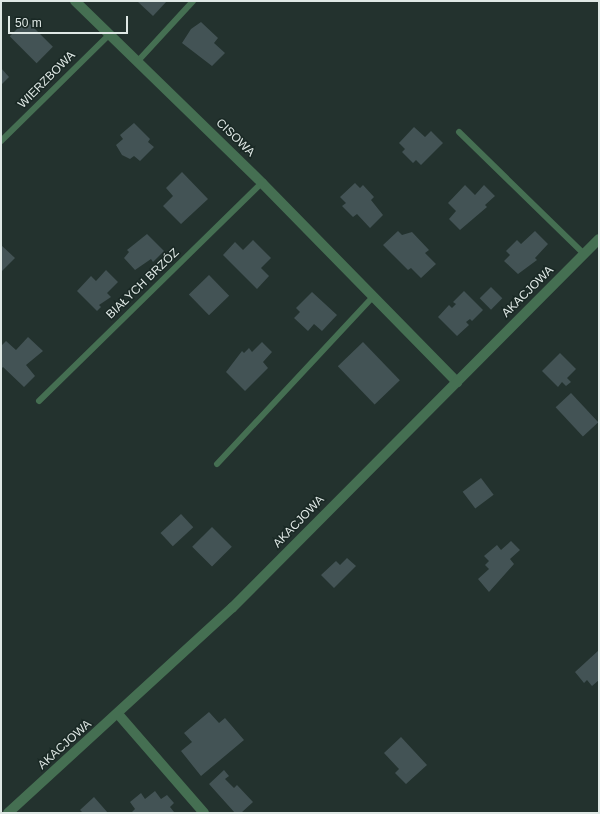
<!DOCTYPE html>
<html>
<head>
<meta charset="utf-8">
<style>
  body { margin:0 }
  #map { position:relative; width:600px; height:814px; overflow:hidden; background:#23322e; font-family:Helvetica,sans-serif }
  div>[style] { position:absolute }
  .building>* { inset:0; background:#435355; transform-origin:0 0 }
  .lane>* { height:6px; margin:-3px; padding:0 3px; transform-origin:3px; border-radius:3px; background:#456f52 }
  .street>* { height:10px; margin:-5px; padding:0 5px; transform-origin:5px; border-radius:5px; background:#456f52 }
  span { translate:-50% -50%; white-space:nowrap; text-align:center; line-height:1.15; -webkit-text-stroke:3px #192824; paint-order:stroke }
  .street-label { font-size:12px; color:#dfe8e5 }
  .frame { position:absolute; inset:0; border:2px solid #dfe8e5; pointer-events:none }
  .scale { position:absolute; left:8px; top:16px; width:120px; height:18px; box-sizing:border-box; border:2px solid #dfe8e5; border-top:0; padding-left:5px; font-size:12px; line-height:14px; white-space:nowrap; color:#dfe8e5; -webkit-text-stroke:3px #192824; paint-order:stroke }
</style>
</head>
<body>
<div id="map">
  <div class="building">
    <div style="clip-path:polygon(137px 1px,167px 1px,153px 16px)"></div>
    <div style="left:26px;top:20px;width:38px;height:23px;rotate:45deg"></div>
    <div style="clip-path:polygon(201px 22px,218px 38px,214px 43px,225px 53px,212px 66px,182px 43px,191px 29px)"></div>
    <div style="clip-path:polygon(1px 68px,9px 77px,1px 85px)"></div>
    <div style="clip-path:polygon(134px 123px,150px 139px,148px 142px,154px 147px,140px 161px,134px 156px,130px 159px,122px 155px,116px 145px,123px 139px,120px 135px)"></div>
    <div style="clip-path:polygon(414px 127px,425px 137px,431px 131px,443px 143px,421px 165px,416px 160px,413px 163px,402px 152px,405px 149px,399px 143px)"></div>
    <div style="clip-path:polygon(182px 172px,208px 199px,181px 224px,163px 206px,173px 196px,166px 188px)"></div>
    <div style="clip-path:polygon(355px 183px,360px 188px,363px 185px,374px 197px,371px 200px,383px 215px,370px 228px,357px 214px,353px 217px,342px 206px,346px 203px,340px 197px)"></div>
    <div style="clip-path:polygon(465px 185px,475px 195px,484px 185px,495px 196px,485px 205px,487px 207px,460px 230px,449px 219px,456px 211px,448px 203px)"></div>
    <div style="clip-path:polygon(398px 231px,402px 235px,412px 232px,429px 250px,425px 253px,436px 264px,421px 278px,411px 268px,408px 270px,383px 245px)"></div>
    <div style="clip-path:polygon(535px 231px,548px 244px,535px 258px,537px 260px,518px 274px,504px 261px,510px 255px,506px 251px,517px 240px,521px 244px)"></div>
    <div style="clip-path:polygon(147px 234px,164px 251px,153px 262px,151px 259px,135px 270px,124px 258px,129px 252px,127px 250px)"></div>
    <div style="clip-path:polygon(253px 240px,271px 258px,261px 268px,269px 276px,257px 289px,223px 255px,235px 242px,243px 250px)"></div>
    <div style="clip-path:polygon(1px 245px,15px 258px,1px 272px)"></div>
    <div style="clip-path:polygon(106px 270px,118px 282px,107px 293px,111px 297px,99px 305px,101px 307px,97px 311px,77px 291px,91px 276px,96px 281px)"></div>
    <div style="left:209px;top:275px;width:29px;height:28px;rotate:46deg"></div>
    <div style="left:491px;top:287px;width:16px;height:16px;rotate:45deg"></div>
    <div style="clip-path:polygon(464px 291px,483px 310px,472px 321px,470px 319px,466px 322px,469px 325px,457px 336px,438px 317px,449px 305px,452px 308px,456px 304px,453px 302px)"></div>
    <div style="clip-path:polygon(312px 292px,337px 315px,322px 331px,314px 324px,308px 331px,294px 318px,300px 312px,296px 308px)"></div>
    <div style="clip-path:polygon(28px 337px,43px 351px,26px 365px,35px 376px,24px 387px,3px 367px,1px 369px,1px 346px,6px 341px,16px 350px)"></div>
    <div style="clip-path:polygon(262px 342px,272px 352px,263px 362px,268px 368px,245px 391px,226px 372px,242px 351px,244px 353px,249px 348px,252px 352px)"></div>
    <div style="left:363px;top:342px;width:53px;height:35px;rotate:46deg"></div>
    <div style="clip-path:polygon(560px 353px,576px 369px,567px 378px,571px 382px,566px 386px,562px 382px,558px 387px,542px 371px)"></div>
    <div style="left:571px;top:393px;width:40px;height:21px;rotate:47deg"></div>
    <div style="left:481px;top:478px;width:21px;height:23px;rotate:53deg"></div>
    <div style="left:181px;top:514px;width:18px;height:28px;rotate:47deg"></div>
    <div style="left:212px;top:527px;width:28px;height:28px;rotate:45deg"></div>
    <div style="clip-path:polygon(511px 541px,520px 550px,510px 559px,514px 564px,489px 592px,478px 579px,489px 569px,485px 565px,489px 561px,484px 556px,497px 545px,501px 550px)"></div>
    <div style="clip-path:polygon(347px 558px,356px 566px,334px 588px,321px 575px,336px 561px,340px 565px)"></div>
    <div style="clip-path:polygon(599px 650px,599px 680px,592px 686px,587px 680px,584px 683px,575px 672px)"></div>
    <div style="clip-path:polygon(209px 712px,219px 723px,225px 718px,244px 740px,201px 776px,181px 751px,192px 742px,184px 733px)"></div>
    <div style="clip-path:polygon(401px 737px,427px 765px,406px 784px,395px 773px,399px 769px,384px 753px)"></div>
    <div style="clip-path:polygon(224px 770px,229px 776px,225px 779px,234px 788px,237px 785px,253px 802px,241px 813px,235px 813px,209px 784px)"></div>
    <div style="clip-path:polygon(155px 791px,161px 799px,167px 795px,174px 803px,170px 807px,174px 812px,131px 813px,135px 809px,130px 802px,141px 793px,145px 799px)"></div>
    <div style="clip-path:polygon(94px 797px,108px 813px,83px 813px,80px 810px)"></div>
  </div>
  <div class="lane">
    <div style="left:137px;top:62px;width:83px;rotate:-47.4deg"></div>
    <div style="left:459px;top:132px;width:175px;rotate:44.3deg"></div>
    <div style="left:1px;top:141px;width:151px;rotate:-44.5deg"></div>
    <div style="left:39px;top:401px;width:312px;rotate:-44.4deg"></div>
    <div style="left:217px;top:464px;width:229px;rotate:-47deg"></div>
  </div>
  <div class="street">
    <div style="left:75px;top:1px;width:261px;rotate:44.2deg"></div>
    <div style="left:262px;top:183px;width:279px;rotate:45.6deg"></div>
    <div style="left:118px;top:714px;width:131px;rotate:49deg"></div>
    <div style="left:8px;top:813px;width:304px;rotate:-42.5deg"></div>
    <div style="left:232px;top:608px;width:520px;rotate:-45.16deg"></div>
  </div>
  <div class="street-label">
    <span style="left:47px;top:80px;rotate:-45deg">WIERZBOWA</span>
    <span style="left:235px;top:138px;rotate:44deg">CISOWA</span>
    <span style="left:143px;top:284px;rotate:-44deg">BIAŁYCH BRZÓZ</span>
    <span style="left:528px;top:292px;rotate:-45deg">AKACJOWA</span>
    <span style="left:299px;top:522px;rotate:-46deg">AKACJOWA</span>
    <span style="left:65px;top:745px;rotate:-42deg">AKACJOWA</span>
  </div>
  <div class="frame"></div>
  <div class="scale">50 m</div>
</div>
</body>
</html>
